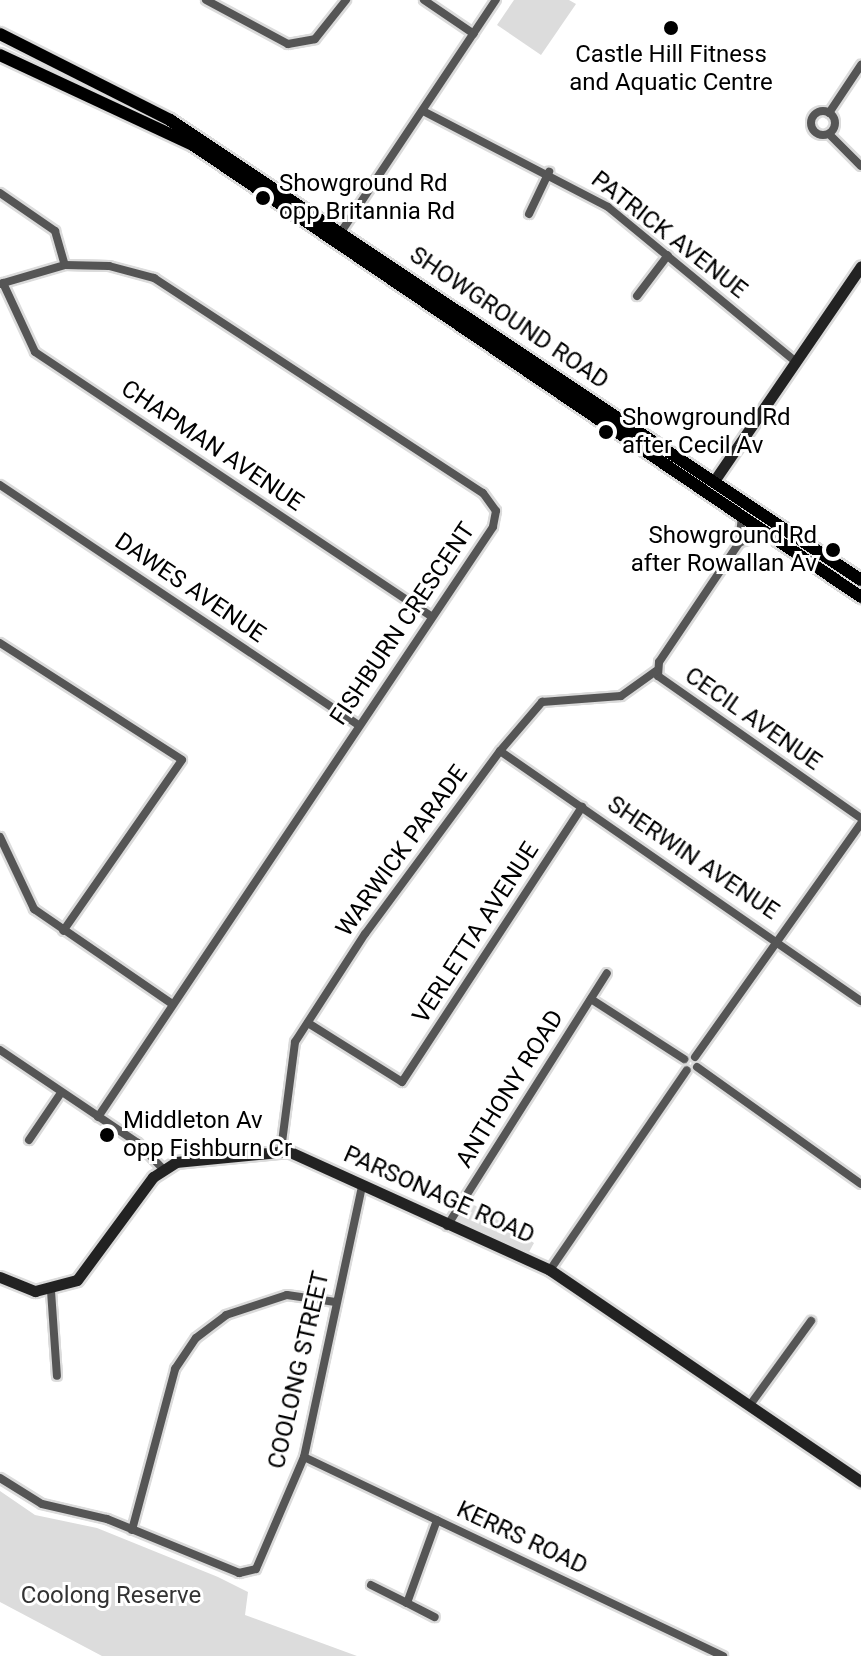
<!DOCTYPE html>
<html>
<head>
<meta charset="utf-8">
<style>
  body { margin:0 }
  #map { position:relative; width:861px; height:1656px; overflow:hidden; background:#fff; font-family:Roboto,sans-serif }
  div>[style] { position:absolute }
  .green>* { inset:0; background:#dcdcdc }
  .roads { filter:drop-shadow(2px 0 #dbdbdb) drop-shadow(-2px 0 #dbdbdb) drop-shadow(0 2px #dbdbdb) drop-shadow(0 -2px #dbdbdb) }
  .street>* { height:8px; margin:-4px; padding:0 4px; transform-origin:4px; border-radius:4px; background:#555 }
  .street>.ring { margin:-4px; padding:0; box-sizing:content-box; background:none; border:8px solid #555; border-radius:50% }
  .secondary>* { height:11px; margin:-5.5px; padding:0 5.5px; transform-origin:5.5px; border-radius:5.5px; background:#222 }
  .primary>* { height:12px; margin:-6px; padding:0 6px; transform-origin:6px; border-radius:6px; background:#000 }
  .dots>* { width:22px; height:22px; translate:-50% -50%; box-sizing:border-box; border:4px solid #fff; border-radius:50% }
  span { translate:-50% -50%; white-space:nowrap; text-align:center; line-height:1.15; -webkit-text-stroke:6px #fff; paint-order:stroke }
  .poi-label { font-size:24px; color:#000 }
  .left { translate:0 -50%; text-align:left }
  .right { translate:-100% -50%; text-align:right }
  .street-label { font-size:24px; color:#000 }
  .park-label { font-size:24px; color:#333 }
</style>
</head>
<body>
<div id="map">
  <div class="green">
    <div style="clip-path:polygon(514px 0,569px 0,576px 4px,541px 55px,497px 25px)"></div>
    <div style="clip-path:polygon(468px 1201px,534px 1243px,529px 1252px,457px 1222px)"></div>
    <div style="clip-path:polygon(0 1491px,35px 1515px,97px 1528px,218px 1577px,248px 1592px,245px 1615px,357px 1656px,102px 1656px,0 1602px)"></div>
  </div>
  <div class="roads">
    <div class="street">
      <div style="left:206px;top:0;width:93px;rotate:28.2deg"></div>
      <div style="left:288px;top:44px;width:27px;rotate:-10deg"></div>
      <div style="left:315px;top:39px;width:50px;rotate:-51.5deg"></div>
      <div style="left:424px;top:0;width:60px;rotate:34.2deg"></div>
      <div style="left:423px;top:111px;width:208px;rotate:27.4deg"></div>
      <div style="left:608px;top:207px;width:244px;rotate:39.5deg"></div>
      <div class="ring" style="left:811px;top:111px;width:16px;height:16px"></div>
      <div style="left:829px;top:113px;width:58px;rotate:-56.3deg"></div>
      <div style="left:829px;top:134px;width:45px;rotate:45deg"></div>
      <div style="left:0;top:193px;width:67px;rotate:34.6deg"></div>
      <div style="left:55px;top:231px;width:35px;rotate:74deg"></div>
      <div style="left:529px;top:214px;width:47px;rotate:-64.5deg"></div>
      <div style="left:341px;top:232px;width:279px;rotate:-56.3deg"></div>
      <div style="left:3px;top:283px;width:76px;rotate:65.1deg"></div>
      <div style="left:35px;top:352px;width:476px;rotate:33.7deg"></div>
      <div style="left:0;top:284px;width:68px;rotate:-16.3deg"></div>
      <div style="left:65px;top:265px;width:44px;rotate:1.3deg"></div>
      <div style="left:109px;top:266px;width:47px;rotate:14.9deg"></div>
      <div style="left:154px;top:278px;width:393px;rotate:33.2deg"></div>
      <div style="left:483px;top:493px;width:22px;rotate:54deg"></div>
      <div style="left:496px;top:511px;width:16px;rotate:101deg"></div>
      <div style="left:493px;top:527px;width:710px;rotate:123.8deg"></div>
      <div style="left:637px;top:296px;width:51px;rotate:-52.9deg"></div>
      <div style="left:0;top:485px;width:432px;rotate:33.8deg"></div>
      <div style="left:742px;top:516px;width:27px;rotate:96deg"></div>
      <div style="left:739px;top:543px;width:143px;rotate:123.9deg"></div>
      <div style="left:659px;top:662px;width:14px;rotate:94deg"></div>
      <div style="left:658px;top:676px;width:248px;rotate:35deg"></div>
      <div style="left:740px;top:542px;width:29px;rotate:-14deg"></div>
      <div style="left:0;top:643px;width:216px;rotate:32.7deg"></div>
      <div style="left:182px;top:760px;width:208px;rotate:124.8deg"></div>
      <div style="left:500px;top:751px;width:439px;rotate:34.7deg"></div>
      <div style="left:0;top:837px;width:80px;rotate:64.7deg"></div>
      <div style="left:34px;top:909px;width:168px;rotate:34.5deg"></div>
      <div style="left:591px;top:999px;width:111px;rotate:32.8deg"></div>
      <div style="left:308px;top:1023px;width:111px;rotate:32.1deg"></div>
      <div style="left:402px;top:1082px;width:329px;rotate:-56.8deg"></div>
      <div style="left:0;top:1050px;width:166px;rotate:34deg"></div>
      <div style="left:138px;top:1143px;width:35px;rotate:46deg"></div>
      <div style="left:695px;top:1057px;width:287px;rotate:-54.6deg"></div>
      <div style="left:697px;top:1067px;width:201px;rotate:35.5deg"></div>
      <div style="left:29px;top:1140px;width:57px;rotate:-55.8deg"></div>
      <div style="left:281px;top:1150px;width:109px;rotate:-82.6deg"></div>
      <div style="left:295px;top:1042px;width:129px;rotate:-57.1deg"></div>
      <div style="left:365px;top:934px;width:227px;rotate:-53.6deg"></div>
      <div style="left:500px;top:751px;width:65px;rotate:-49.4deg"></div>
      <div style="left:542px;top:702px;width:79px;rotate:-4.3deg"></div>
      <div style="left:621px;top:696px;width:43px;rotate:-35.5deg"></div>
      <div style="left:447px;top:1226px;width:299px;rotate:-57.7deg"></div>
      <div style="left:550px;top:1270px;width:242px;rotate:-55.6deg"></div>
      <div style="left:51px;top:1291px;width:85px;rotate:86deg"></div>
      <div style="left:750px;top:1405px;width:104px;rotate:-54deg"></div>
      <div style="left:304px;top:1457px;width:464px;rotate:25.4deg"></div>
      <div style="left:0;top:1478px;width:49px;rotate:31.8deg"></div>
      <div style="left:42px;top:1504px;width:67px;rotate:13deg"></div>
      <div style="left:107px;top:1519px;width:143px;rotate:22.2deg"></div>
      <div style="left:239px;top:1573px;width:17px;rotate:-13deg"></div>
      <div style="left:256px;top:1569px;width:122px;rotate:-66.8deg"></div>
      <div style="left:304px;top:1457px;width:277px;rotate:-77.9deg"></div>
      <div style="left:132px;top:1530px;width:167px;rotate:-75deg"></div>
      <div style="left:175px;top:1369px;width:37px;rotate:-56deg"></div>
      <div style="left:196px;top:1338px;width:38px;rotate:-37deg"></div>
      <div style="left:226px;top:1315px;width:64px;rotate:-18.2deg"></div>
      <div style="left:287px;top:1295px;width:49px;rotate:8.3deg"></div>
      <div style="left:371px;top:1585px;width:40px;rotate:26.6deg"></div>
      <div style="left:407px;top:1603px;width:88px;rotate:-70.1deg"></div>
      <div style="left:407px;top:1603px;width:31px;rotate:27deg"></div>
    </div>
    <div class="secondary">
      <div style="left:714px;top:481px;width:260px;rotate:-55.6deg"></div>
      <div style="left:0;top:1277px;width:38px;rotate:22deg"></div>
      <div style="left:35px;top:1291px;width:43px;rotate:-14.7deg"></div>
      <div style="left:77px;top:1280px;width:128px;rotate:-53.6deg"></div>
      <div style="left:153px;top:1177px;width:27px;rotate:-33deg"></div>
      <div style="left:176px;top:1162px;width:113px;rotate:-5.6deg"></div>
      <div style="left:288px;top:1151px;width:288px;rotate:24.4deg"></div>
      <div style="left:550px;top:1270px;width:376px;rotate:34.2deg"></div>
    </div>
    <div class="primary">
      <div style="left:0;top:34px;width:191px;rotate:26.8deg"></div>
      <div style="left:170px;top:120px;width:830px;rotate:33.65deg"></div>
      <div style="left:0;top:55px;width:213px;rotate:25deg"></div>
      <div style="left:193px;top:145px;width:807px;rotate:34.08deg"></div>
    </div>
  </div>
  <div class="dots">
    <div style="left:671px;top:28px;background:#000"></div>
    <div style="left:263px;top:198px;background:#000"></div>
    <div style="left:606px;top:432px;background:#000"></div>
    <div style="left:833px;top:550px;background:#000"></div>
    <div style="left:107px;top:1135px;background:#000"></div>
  </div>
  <div class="poi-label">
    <span style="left:671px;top:69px">Castle Hill Fitness<br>and Aquatic Centre</span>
    <span class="left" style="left:279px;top:198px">Showground Rd<br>opp Britannia Rd</span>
    <span class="left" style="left:622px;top:432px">Showground Rd<br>after Cecil Av</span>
    <span class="right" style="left:817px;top:550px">Showground Rd<br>after Rowallan Av</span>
    <span class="left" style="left:123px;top:1135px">Middleton Av<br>opp Fishburn Cr</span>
  </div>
  <div class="street-label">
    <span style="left:669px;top:235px;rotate:38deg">PATRICK AVENUE</span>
    <span style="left:509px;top:318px;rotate:34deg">SHOWGROUND ROAD</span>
    <span style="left:212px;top:446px;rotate:34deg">CHAPMAN AVENUE</span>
    <span style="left:190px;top:588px;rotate:34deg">DAWES AVENUE</span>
    <span style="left:403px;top:624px;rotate:-56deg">FISHBURN CRESCENT</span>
    <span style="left:753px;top:719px;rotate:35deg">CECIL AVENUE</span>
    <span style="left:402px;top:851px;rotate:-54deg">WARWICK PARADE</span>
    <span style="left:693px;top:858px;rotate:34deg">SHERWIN AVENUE</span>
    <span style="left:476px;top:933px;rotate:-57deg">VERLETTA AVENUE</span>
    <span style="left:510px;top:1089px;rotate:-58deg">ANTHONY ROAD</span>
    <span style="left:439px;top:1195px;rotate:24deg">PARSONAGE ROAD</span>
    <span style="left:299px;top:1370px;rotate:-77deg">COOLONG STREET</span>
    <span style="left:522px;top:1538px;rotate:25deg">KERRS ROAD</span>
  </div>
  <div class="park-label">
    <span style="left:111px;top:1596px">Coolong Reserve</span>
  </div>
</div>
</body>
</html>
